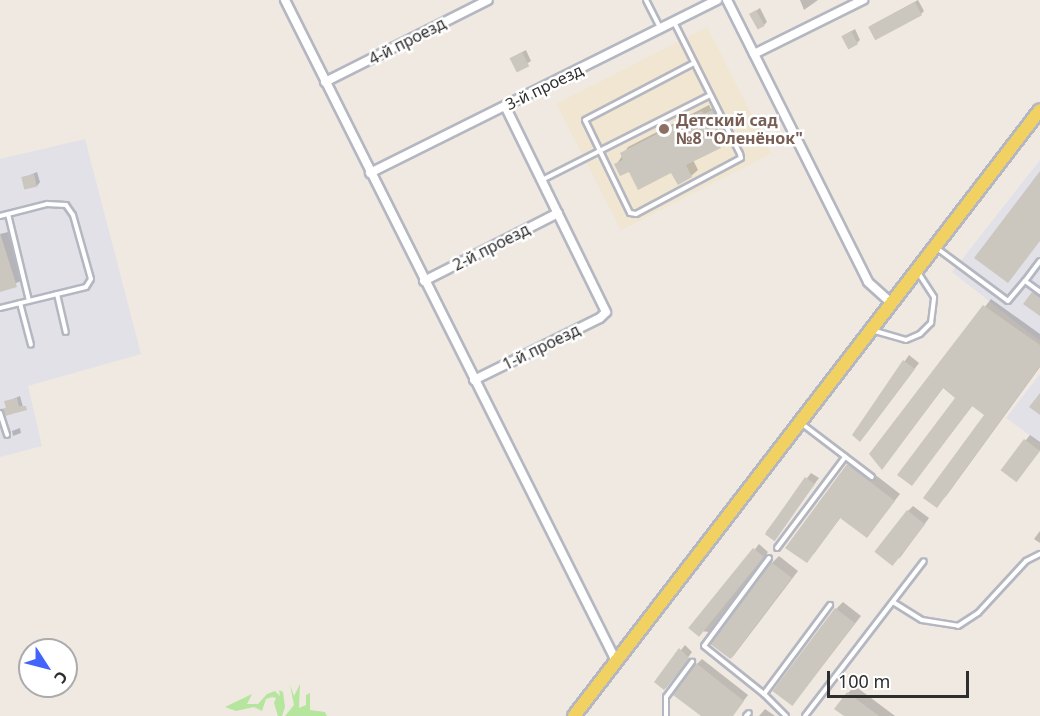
<!DOCTYPE html>
<html>
<head>
<meta charset="utf-8">
<style>
  body { margin:0 }
  #map { position:relative; width:1040px; height:716px; overflow:hidden; background:#efe9e1; font-family:"Noto Sans",sans-serif }
  div>[style] { position:absolute }
  .industrial>* { inset:0; background:#e3e1e8 }
  .education>* { inset:0; background:#f0e6d1; transform-origin:0 0 }
  .green>* { inset:0; background:#b6e59e }
  .shadow>* { inset:0; background:#0003 }
  .building>* { inset:0; background:#cbc7bf; transform-origin:0 0 }
  .roads { filter:drop-shadow(2px 0 #b4b7c1) drop-shadow(-2px 0 #b4b7c1) drop-shadow(0 2px #b4b7c1) drop-shadow(0 -2px #b4b7c1) }
  .lane>* { height:4px; margin:-2px; padding:0 2px; transform-origin:2px; border-radius:2px; background:#fff }
  .street>* { height:8px; margin:-4px; padding:0 4px; transform-origin:4px; border-radius:4px; background:#fff }
  .primary>* { height:12px; margin:-6px; padding:0 6px; transform-origin:6px; border-radius:6px; background:#f2d163 }
  .dots>* { width:16px; height:16px; translate:-50% -50%; box-sizing:border-box; border:3px solid #fff; border-radius:50% }
  span { translate:-50% -50%; white-space:nowrap; text-align:center; line-height:1.15; -webkit-text-stroke:5px #fff; paint-order:stroke }
  .street-label { font-size:16px; color:#2e2e2e }
  .education-label { font-size:16px; color:#785e54; font-weight:700 }
  .left { translate:0 -50%; text-align:left }
  .north { position:absolute; left:18px; top:638px; width:60px; height:60px; box-sizing:border-box; background:#fff; border:2px solid #ababab; border-radius:50%; rotate:126deg; font-size:16px; font-weight:700; line-height:24px; text-align:center; color:#2e2e2e }
  .north::after { content:''; display:block; margin:auto; width:21px; height:27px; background:#4264fb; clip-path:polygon(50% 0,100% 100%,50% 72%,0 100%) }
  .scale { position:absolute; left:827px; top:671px; width:142px; height:27px; box-sizing:border-box; border:3px solid #2e2e2e; border-top:0; padding-left:8px; font-size:18px; line-height:21px; white-space:nowrap; color:#2e2e2e; -webkit-text-stroke:4px #fff; paint-order:stroke }
</style>
</head>
<body>
<div id="map">
  <div class="industrial">
    <div style="clip-path:polygon(85px 139px,141px 354px,28px 386px,42px 446px,0 457px,0 159px)"></div>
    <div style="clip-path:polygon(1040px 160px,1040px 341px,952px 272px)"></div>
    <div style="clip-path:polygon(1040px 374px,1040px 443px,1006px 418px)"></div>
  </div>
  <div class="education">
    <div style="left:707px;top:27px;width:142px;height:169px;rotate:63deg"></div>
  </div>
  <div class="green">
    <div style="clip-path:polygon(300px 684px,299px 708px,306px 705px,306px 695px,310px 693px,310px 710px,325px 712px,327px 716px,285px 716px,294px 705px,290px 685px,294px 696px)"></div>
    <div style="clip-path:polygon(279px 690px,283px 692px,285px 707px,282px 716px,278px 716px,274px 703px,276px 698px,272px 697px,266px 699px,262px 711px,254px 707px,236px 711px,225px 707px,252px 694px,247px 704px,258px 704px,267px 694px,275px 691px,280px 696px)"></div>
  </div>
  <div class="shadow">
    <div style="clip-path:polygon(800px 0,818px 0,804px 10px)"></div>
    <div style="clip-path:polygon(918px 0,924px 11px,921px 14px,870px 26px)"></div>
    <div style="clip-path:polygon(760px 8px,767px 22px,764px 25px,751px 14px)"></div>
    <div style="clip-path:polygon(855px 29px,860px 40px,857px 43px,843px 36px)"></div>
    <div style="clip-path:polygon(526px 50px,531px 61px,517px 70px,511px 58px)"></div>
    <div style="clip-path:polygon(719px 104px,727px 119px,720px 126px,727px 140px,693px 160px,698px 170px,691px 176px,672px 171px,630px 170px,616px 165px,628px 147px,709px 105px,711px 109px)"></div>
    <div style="clip-path:polygon(37px 172px,40px 182px,37px 186px,23px 178px)"></div>
    <div style="clip-path:polygon(8px 232px,21px 281px,0 290px,0 234px)"></div>
    <div style="clip-path:polygon(1040px 286px,1040px 314px,1025px 303px)"></div>
    <div style="clip-path:polygon(991px 299px,1040px 334px,1040px 367px,944px 499px,986px 415px,973px 405px,912px 484px,957px 397px,944px 387px,882px 468px,871px 454px)"></div>
    <div style="clip-path:polygon(909px 355px,919px 363px,865px 435px,854px 435px)"></div>
    <div style="clip-path:polygon(20px 396px,23px 407px,20px 410px,6px 402px)"></div>
    <div style="clip-path:polygon(20px 428px,21px 433px,13px 436px,12px 431px)"></div>
    <div style="clip-path:polygon(1030px 435px,1040px 442px,1040px 450px,1021px 475px,1002px 470px)"></div>
    <div style="clip-path:polygon(855px 459px,900px 494px,867px 536px,841px 517px,813px 555px,849px 465px)"></div>
    <div style="clip-path:polygon(811px 473px,819px 478px,778px 533px,766px 532px)"></div>
    <div style="clip-path:polygon(913px 506px,929px 518px,899px 559px,908px 511px)"></div>
    <div style="clip-path:polygon(1040px 531px,1040px 543px,1034px 539px)"></div>
    <div style="clip-path:polygon(759px 544px,768px 552px,709px 632px,693px 630px)"></div>
    <div style="clip-path:polygon(779px 556px,798px 571px,731px 659px,772px 563px)"></div>
    <div style="clip-path:polygon(843px 602px,861px 616px,793px 704px,836px 609px)"></div>
    <div style="clip-path:polygon(685px 645px,692px 652px,666px 688px,656px 682px)"></div>
    <div style="clip-path:polygon(702px 659px,748px 695px,732px 716px,704px 716px,697px 664px)"></div>
    <div style="clip-path:polygon(855px 686px,895px 716px,846px 716px,848px 693px)"></div>
    <div style="clip-path:polygon(765px 709px,775px 716px,759px 716px)"></div>
  </div>
  <div class="building">
    <div style="left:915px;top:2px;width:15px;height:53px;rotate:62deg"></div>
    <div style="left:756px;top:10px;width:18px;height:8px;rotate:61deg"></div>
    <div style="left:851px;top:31px;width:15px;height:11px;rotate:62deg"></div>
    <div style="left:522px;top:52px;width:16px;height:14px;rotate:63deg"></div>
    <div style="clip-path:polygon(712px 110px,721px 127px,713px 131px,721px 148px,686px 165px,692px 177px,678px 185px,671px 173px,638px 190px,629px 172px,620px 176px,614px 164px,623px 160px,620px 153px,702px 111px,704px 114px)"></div>
    <div style="clip-path:polygon(1040px 171px,1040px 241px,1008px 283px,974px 258px)"></div>
    <div style="left:34px;top:174px;width:13px;height:13px;rotate:77deg"></div>
    <div style="clip-path:polygon(0 233px,17px 287px,0 292px)"></div>
    <div style="clip-path:polygon(1032px 292px,1040px 298px,1040px 316px,1023px 304px)"></div>
    <div style="clip-path:polygon(983px 305px,1040px 345px,1040px 366px,937px 508px,923px 498px,984px 415px,972px 406px,912px 486px,897px 475px,955px 398px,943px 388px,882px 470px,869px 454px)"></div>
    <div style="clip-path:polygon(903px 360px,915px 369px,860px 442px,852px 435px)"></div>
    <div style="clip-path:polygon(1040px 393px,1040px 415px,1029px 407px)"></div>
    <div style="clip-path:polygon(17px 398px,19px 406px,26px 406px,27px 410px,5px 416px,0 409px,6px 408px,4px 401px)"></div>
    <div style="left:1024px;top:439px;width:20px;height:39px;rotate:37deg"></div>
    <div style="clip-path:polygon(847px 464px,895px 501px,867px 538px,840px 518px,807px 563px,785px 548px)"></div>
    <div style="left:805px;top:477px;width:12px;height:70px;rotate:35deg"></div>
    <div style="left:907px;top:510px;width:23px;height:53px;rotate:38deg"></div>
    <div style="left:753px;top:548px;width:14px;height:103px;rotate:39deg"></div>
    <div style="left:771px;top:562px;width:26px;height:102px;rotate:37deg"></div>
    <div style="left:835px;top:608px;width:25px;height:104px;rotate:37deg"></div>
    <div style="clip-path:polygon(679px 648px,690px 659px,664px 690px,654px 682px)"></div>
    <div style="clip-path:polygon(696px 663px,744px 701px,733px 716px,701px 716px,673px 695px)"></div>
    <div style="clip-path:polygon(847px 692px,879px 716px,844px 716px,834px 709px)"></div>
  </div>
  <div class="roads">
    <div class="lane">
      <div style="left:646px;top:0;width:31px;rotate:63deg"></div>
      <div style="left:674px;top:22px;width:148px;rotate:63.4deg"></div>
      <div style="left:740px;top:154px;width:4px;rotate:76deg"></div>
      <div style="left:741px;top:158px;width:119px;rotate:151.9deg"></div>
      <div style="left:636px;top:214px;width:6px;rotate:-171deg"></div>
      <div style="left:630px;top:213px;width:103px;rotate:-115.8deg"></div>
      <div style="left:585px;top:120px;width:123px;rotate:-27.6deg"></div>
      <div style="left:542px;top:180px;width:188px;rotate:-26.8deg"></div>
      <div style="left:8px;top:214px;width:89px;rotate:76.4deg"></div>
      <div style="left:0;top:216px;width:49px;rotate:-14.3deg"></div>
      <div style="left:47px;top:204px;width:19px;rotate:3deg"></div>
      <div style="left:66px;top:205px;width:12px;rotate:55deg"></div>
      <div style="left:73px;top:215px;width:66px;rotate:74.3deg"></div>
      <div style="left:91px;top:279px;width:9px;rotate:122deg"></div>
      <div style="left:86px;top:287px;width:89px;rotate:166.3deg"></div>
      <div style="left:938px;top:249px;width:87px;rotate:36.6deg"></div>
      <div style="left:1008px;top:301px;width:26px;rotate:-50deg"></div>
      <div style="left:1025px;top:281px;width:19px;rotate:36deg"></div>
      <div style="left:1025px;top:281px;width:25px;rotate:-53deg"></div>
      <div style="left:57px;top:294px;width:39px;rotate:77deg"></div>
      <div style="left:20px;top:303px;width:43px;rotate:75.3deg"></div>
      <div style="left:875px;top:331px;width:32px;rotate:16deg"></div>
      <div style="left:906px;top:340px;width:15px;rotate:-23deg"></div>
      <div style="left:920px;top:334px;width:16px;rotate:-45deg"></div>
      <div style="left:931px;top:323px;width:26px;rotate:-83deg"></div>
      <div style="left:934px;top:297px;width:31px;rotate:-123deg"></div>
      <div style="left:0;top:413px;width:23px;rotate:72deg"></div>
      <div style="left:801px;top:423px;width:89px;rotate:37.3deg"></div>
      <div style="left:777px;top:548px;width:114px;rotate:-53.2deg"></div>
      <div style="left:769px;top:558px;width:109px;rotate:126.5deg"></div>
      <div style="left:704px;top:646px;width:77px;rotate:38.7deg"></div>
      <div style="left:764px;top:694px;width:31px;rotate:45deg"></div>
      <div style="left:893px;top:602px;width:34px;rotate:32deg"></div>
      <div style="left:922px;top:620px;width:36px;rotate:9deg"></div>
      <div style="left:958px;top:626px;width:24px;rotate:-33deg"></div>
      <div style="left:978px;top:613px;width:71px;rotate:-47.3deg"></div>
      <div style="left:1026px;top:561px;width:16px;rotate:-27deg"></div>
      <div style="left:764px;top:694px;width:111px;rotate:-53.4deg"></div>
      <div style="left:666px;top:716px;width:19px;rotate:-90deg"></div>
      <div style="left:666px;top:697px;width:44px;rotate:-53.4deg"></div>
      <div style="left:746px;top:716px;width:4px;rotate:-45deg"></div>
      <div style="left:805px;top:716px;width:195px;rotate:-52.5deg"></div>
    </div>
    <div class="street">
      <div style="left:285px;top:0;width:739px;rotate:63.4deg"></div>
      <div style="left:727px;top:0;width:315px;rotate:63.4deg"></div>
      <div style="left:868px;top:282px;width:31px;rotate:42deg"></div>
      <div style="left:754px;top:54px;width:122px;rotate:-26.4deg"></div>
      <div style="left:325px;top:82px;width:182px;rotate:-26.7deg"></div>
      <div style="left:370px;top:173px;width:388px;rotate:-26.5deg"></div>
      <div style="left:424px;top:281px;width:150px;rotate:-26.9deg"></div>
      <div style="left:474px;top:380px;width:140px;rotate:-26.2deg"></div>
      <div style="left:600px;top:318px;width:8px;rotate:-45deg"></div>
      <div style="left:606px;top:312px;width:229px;rotate:-116.1deg"></div>
    </div>
    <div class="primary">
      <div style="left:574px;top:716px;width:764px;rotate:-52.44deg"></div>
    </div>
  </div>
  <div class="dots">
    <div style="left:664px;top:129px;background:#8d6e63"></div>
  </div>
  <div class="street-label">
    <span style="left:407px;top:41px;rotate:-27deg">4-й проезд</span>
    <span style="left:544px;top:87px;rotate:-26deg">3-й проезд</span>
    <span style="left:491px;top:247px;rotate:-27deg">2-й проезд</span>
    <span style="left:541px;top:347px;rotate:-26deg">1-й проезд</span>
  </div>
  <div class="education-label">
    <span class="left" style="left:676px;top:129px">Детский сад<br>№8 "Оленёнок"</span>
  </div>
  <div class="north">С</div>
  <div class="scale">100 m</div>
</div>
</body>
</html>
